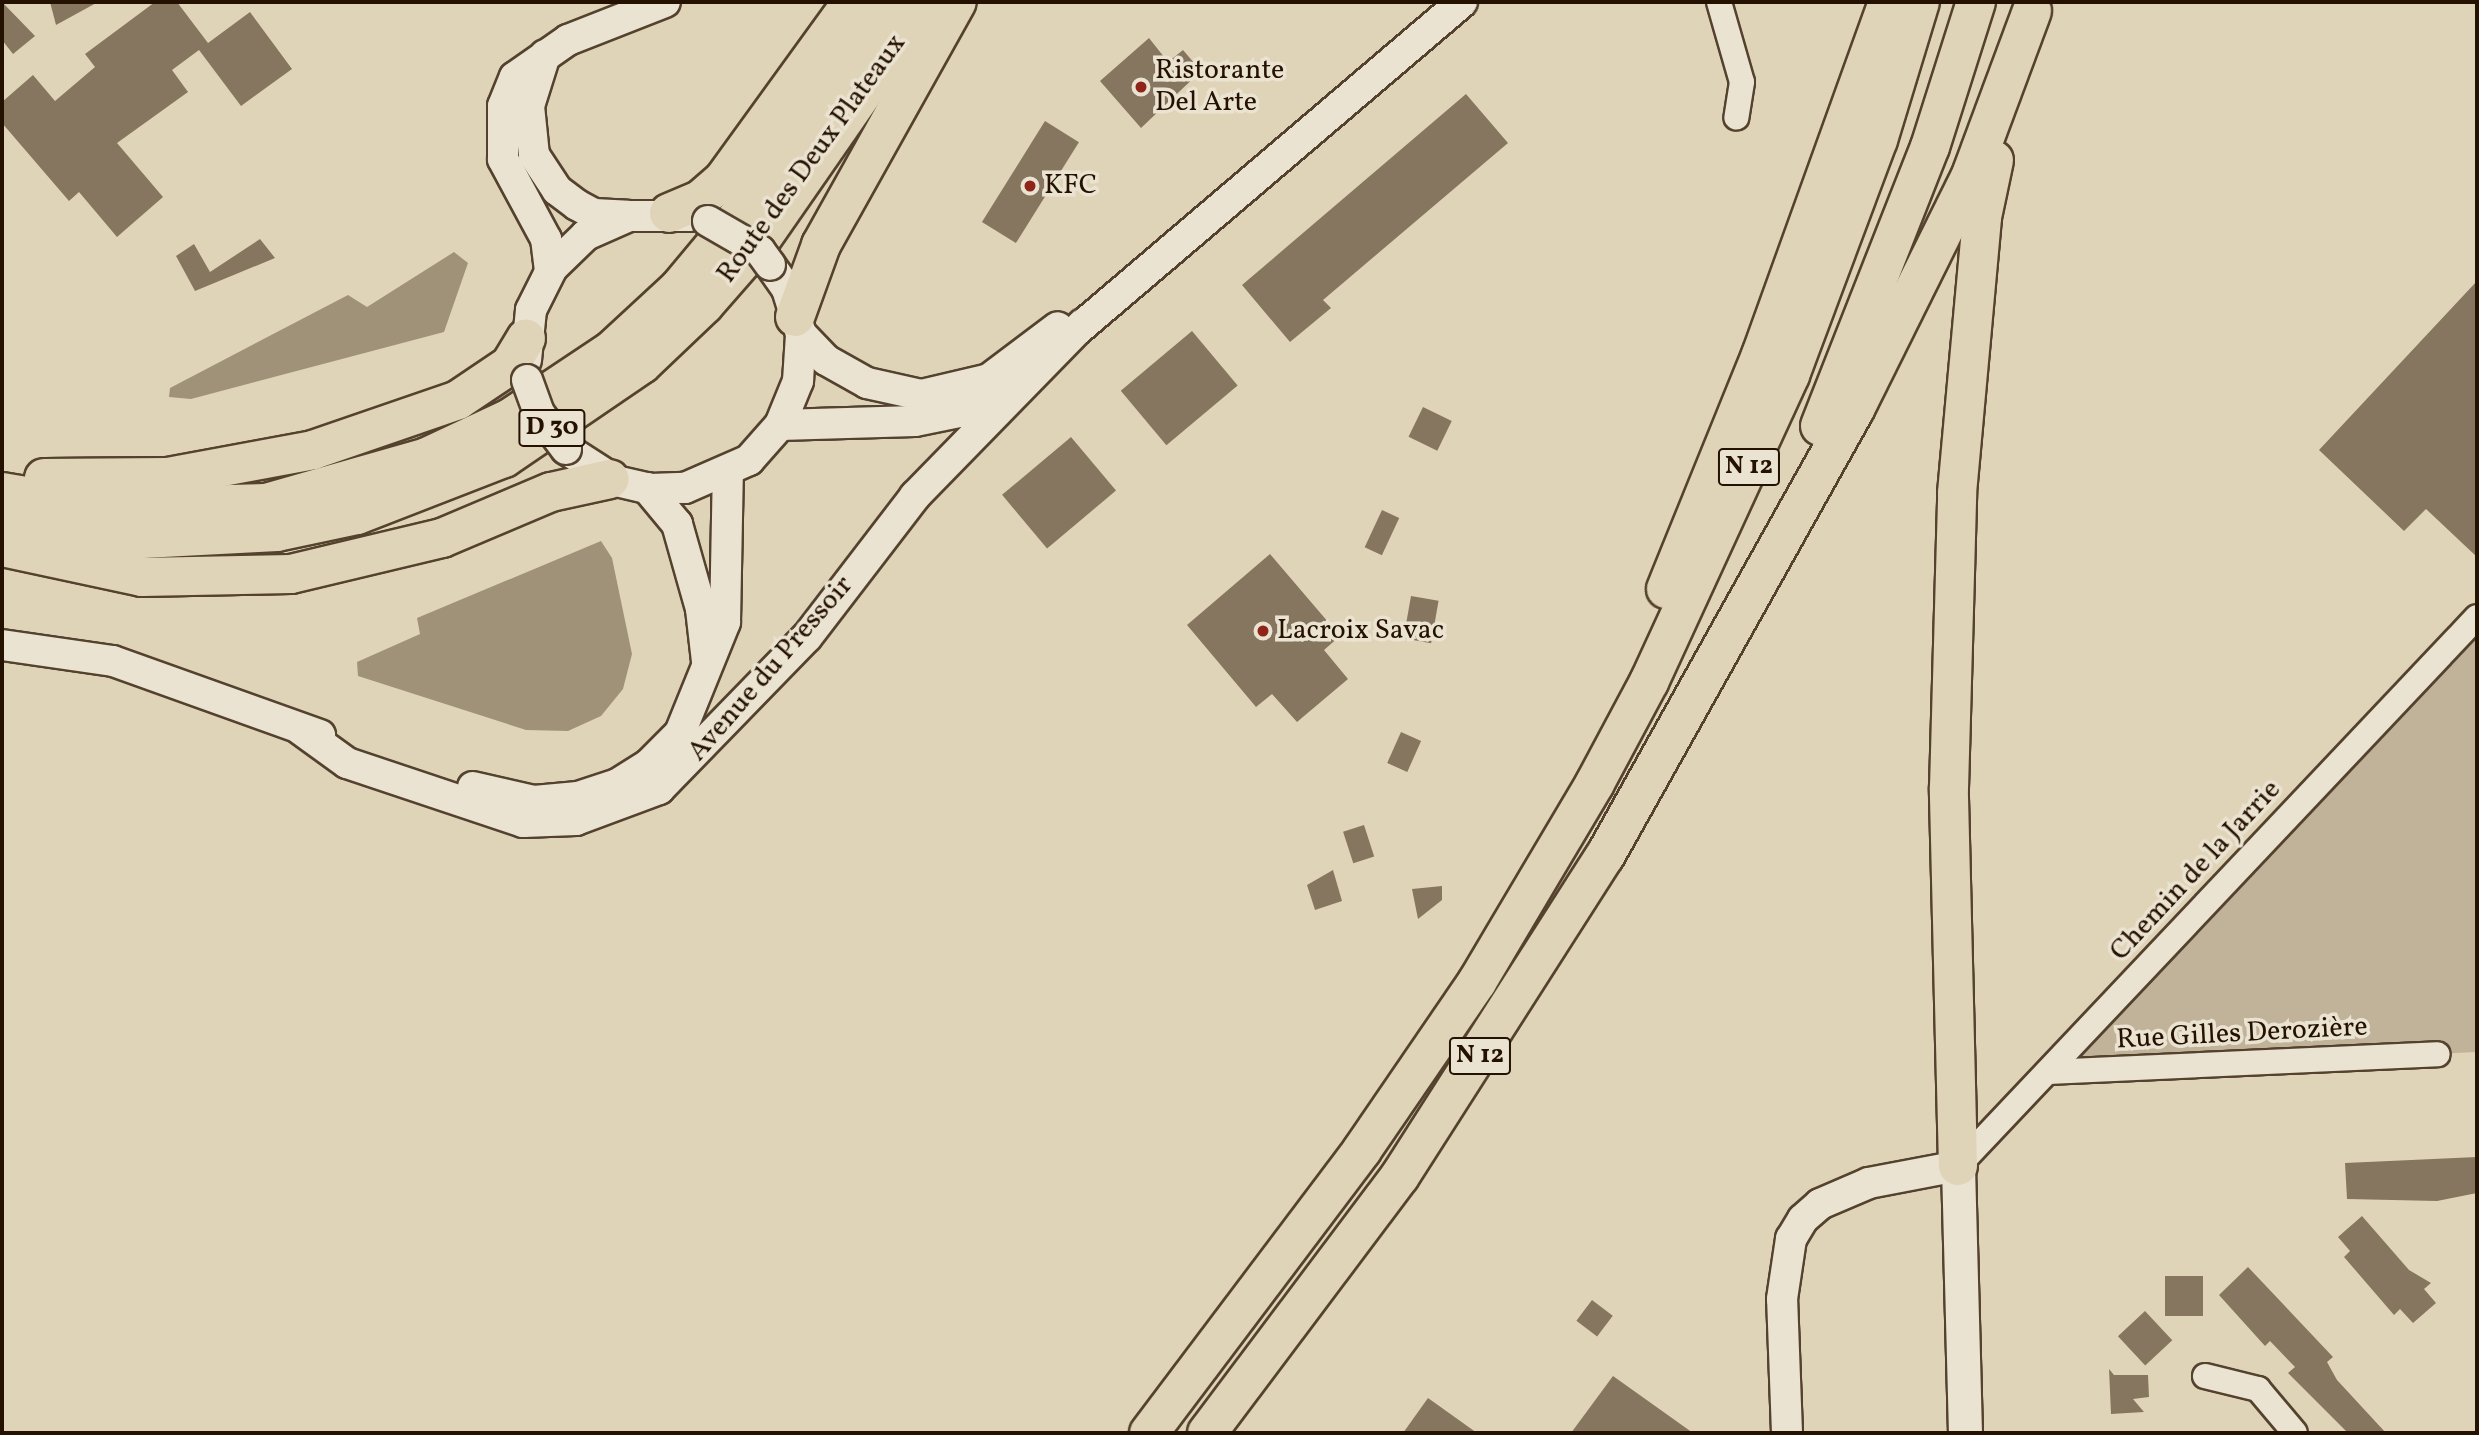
<!DOCTYPE html>
<html>
<head>
<meta charset="utf-8">
<style>
  body { margin:0 }
  #map { position:relative; width:2479px; height:1435px; overflow:hidden; background:#e0d4b8; font-family:Vollkorn,serif }
  div>[style] { position:absolute }
  .green>* { inset:0; background:#c0b399 }
  .water>* { inset:0; background:#a09279 }
  .building>* { inset:0; background:#867660; transform-origin:0 0 }
  .roads { filter:drop-shadow(2px 0 #54422e) drop-shadow(-2px 0 #54422e) drop-shadow(0 2px #54422e) drop-shadow(0 -2px #54422e) }
  .minor>* { height:24px; margin:-12px; padding:0 12px; transform-origin:12px; border-radius:12px; background:#ebe3d1 }
  .tertiary>* { height:30px; margin:-15px; padding:0 15px; transform-origin:15px; border-radius:15px; background:#ebe3d1 }
  .secondary>* { height:33px; margin:-16.5px; padding:0 16.5px; transform-origin:16.5px; border-radius:16.5px; background:#ebe3d1 }
  .primary>* { height:38px; margin:-19px; padding:0 19px; transform-origin:19px; border-radius:19px; background:#e0d4b8 }
  .trunk>* { height:38px; margin:-19px; padding:0 19px; transform-origin:19px; border-radius:19px; background:#e0d4b8 }
  .bridges { filter:drop-shadow(2px 0 #54422e) drop-shadow(-2px 0 #54422e) drop-shadow(0 2px #54422e) drop-shadow(0 -2px #54422e) }
  .tertiary-bridge>* { height:30px; margin:-15px; padding:0 15px; transform-origin:15px; border-radius:15px; background:#ebe3d1 }
  .dots>* { width:19px; height:19px; translate:-50% -50%; box-sizing:border-box; border:4px solid #ebe3d1; border-radius:50% }
  span { translate:-50% -50%; white-space:nowrap; text-align:center; line-height:1.15; -webkit-text-stroke:7px #ebe3d1; paint-order:stroke }
  .shield-label span { padding:2px 5px; background:#ebe3d1; border:2px solid; border-radius:5px; -webkit-text-stroke-width:0 }
  .shield-label { font-size:26px; color:#251100; font-weight:700 }
  .poi-label { font-size:28px; color:#251100 }
  .left { translate:0 -50%; text-align:left }
  .street-label { font-size:28px; color:#251100 }
  .frame { position:absolute; inset:0; border:4px solid #251100; pointer-events:none }
</style>
</head>
<body>
<div id="map">
  <div class="green">
    <div style="clip-path:polygon(2477px 617px,2477px 1052px,2048px 1072px)"></div>
  </div>
  <div class="water">
    <div style="clip-path:polygon(454px 252px,468px 263px,444px 332px,191px 399px,169px 397px,170px 388px,348px 295px,367px 307px)"></div>
    <div style="clip-path:polygon(601px 541px,612px 558px,632px 654px,623px 689px,601px 716px,568px 731px,526px 730px,358px 676px,357px 662px,420px 634px,417px 618px)"></div>
  </div>
  <div class="building">
    <div style="clip-path:polygon(2px 2px,35px 36px,13px 54px,2px 40px)"></div>
    <div style="clip-path:polygon(50px 2px,98px 2px,56px 25px)"></div>
    <div style="clip-path:polygon(155px 2px,177px 2px,208px 43px,250px 12px,292px 69px,241px 106px,199px 50px,172px 70px,188px 92px,117px 143px,163px 197px,117px 237px,79px 192px,69px 201px,2px 123px,2px 102px,33px 75px,55px 101px,95px 67px,85px 54px)"></div>
    <div style="clip-path:polygon(1149px 38px,1168px 62px,1183px 50px,1201px 71px,1141px 128px,1100px 81px)"></div>
    <div style="clip-path:polygon(1466px 94px,1508px 143px,1323px 300px,1331px 308px,1290px 342px,1242px 285px)"></div>
    <div style="left:1045px;top:121px;width:40px;height:119px;rotate:32deg"></div>
    <div style="clip-path:polygon(260px 239px,275px 258px,195px 291px,176px 256px,194px 244px,210px 272px)"></div>
    <div style="clip-path:polygon(2477px 281px,2477px 557px,2426px 509px,2404px 531px,2319px 450px)"></div>
    <div style="left:1192px;top:331px;width:71px;height:93px;rotate:50deg"></div>
    <div style="left:1423px;top:407px;width:32px;height:33px;rotate:26deg"></div>
    <div style="left:1071px;top:437px;width:70px;height:90px;rotate:50deg"></div>
    <div style="left:1382px;top:510px;width:19px;height:41px;rotate:25deg"></div>
    <div style="clip-path:polygon(1270px 554px,1340px 636px,1324px 650px,1348px 679px,1297px 722px,1272px 694px,1256px 707px,1187px 625px)"></div>
    <div style="left:1411px;top:596px;width:28px;height:43px;rotate:10deg"></div>
    <div style="left:1401px;top:732px;width:22px;height:34px;rotate:24deg"></div>
    <div style="left:1364px;top:825px;width:33px;height:22px;rotate:72deg"></div>
    <div style="clip-path:polygon(1333px 870px,1342px 901px,1315px 910px,1307px 885px)"></div>
    <div style="clip-path:polygon(1442px 886px,1442px 900px,1418px 919px,1412px 889px)"></div>
    <div style="clip-path:polygon(2477px 1157px,2477px 1193px,2437px 1201px,2347px 1199px,2345px 1163px)"></div>
    <div style="clip-path:polygon(2362px 1216px,2409px 1270px,2431px 1283px,2424px 1289px,2436px 1303px,2413px 1323px,2400px 1309px,2394px 1315px,2344px 1257px,2350px 1251px,2338px 1237px)"></div>
    <div style="clip-path:polygon(2248px 1267px,2333px 1357px,2327px 1362px,2337px 1380px,2386px 1433px,2348px 1433px,2288px 1373px,2295px 1367px,2270px 1341px,2265px 1346px,2219px 1295px)"></div>
    <div style="left:2165px;top:1276px;width:38px;height:40px"></div>
    <div style="left:1592px;top:1300px;width:26px;height:26px;rotate:37deg"></div>
    <div style="left:2145px;top:1311px;width:40px;height:37px;rotate:47deg"></div>
    <div style="clip-path:polygon(2109px 1369px,2114px 1375px,2148px 1375px,2149px 1397px,2133px 1399px,2144px 1412px,2111px 1414px)"></div>
    <div style="clip-path:polygon(1613px 1376px,1693px 1433px,1571px 1433px)"></div>
    <div style="clip-path:polygon(1428px 1398px,1477px 1433px,1403px 1433px)"></div>
  </div>
  <div class="roads">
    <div class="minor">
      <div style="left:1719px;top:2px;width:83px;rotate:74deg"></div>
      <div style="left:1742px;top:82px;width:36px;rotate:99deg"></div>
      <div style="left:2048px;top:1072px;width:390px;rotate:-2.6deg"></div>
      <div style="left:1958px;top:1166px;width:755px;rotate:-46.61deg"></div>
      <div style="left:2205px;top:1376px;width:55px;rotate:13.8deg"></div>
      <div style="left:2258px;top:1389px;width:57px;rotate:49.9deg"></div>
    </div>
    <div class="tertiary">
      <div style="left:545px;top:55px;width:53px;rotate:107.4deg"></div>
      <div style="left:529px;top:106px;width:49px;rotate:84.2deg"></div>
      <div style="left:534px;top:155px;width:42px;rotate:56.7deg"></div>
      <div style="left:557px;top:190px;width:25px;rotate:37deg"></div>
      <div style="left:577px;top:205px;width:19px;rotate:28deg"></div>
      <div style="left:594px;top:214px;width:34px;rotate:3deg"></div>
      <div style="left:550px;top:271px;width:32px;rotate:-97deg"></div>
      <div style="left:546px;top:239px;width:91px;rotate:-118.3deg"></div>
      <div style="left:503px;top:159px;width:53px;rotate:-90deg"></div>
      <div style="left:503px;top:106px;width:31px;rotate:-68deg"></div>
      <div style="left:515px;top:77px;width:65px;rotate:-34.9deg"></div>
      <div style="left:568px;top:40px;width:104px;rotate:-21.4deg"></div>
      <div style="left:801px;top:334px;width:36px;rotate:46deg"></div>
      <div style="left:826px;top:360px;width:47px;rotate:29.3deg"></div>
      <div style="left:867px;top:383px;width:55px;rotate:12.5deg"></div>
      <div style="left:921px;top:395px;width:70px;rotate:-13.2deg"></div>
      <div style="left:989px;top:379px;width:86px;rotate:-37deg"></div>
      <div style="left:1070px;top:336px;width:515px;rotate:-40.43deg"></div>
      <div style="left:526px;top:360px;width:50px;rotate:-84.3deg"></div>
      <div style="left:531px;top:310px;width:47px;rotate:-63.4deg"></div>
      <div style="left:552px;top:268px;width:47px;rotate:-44.1deg"></div>
      <div style="left:586px;top:235px;width:47px;rotate:-23.8deg"></div>
      <div style="left:629px;top:216px;width:62px"></div>
      <div style="left:780px;top:425px;width:135px;rotate:-1.7deg"></div>
      <div style="left:915px;top:421px;width:45px;rotate:-11.6deg"></div>
      <div style="left:959px;top:412px;width:61px;rotate:-26.1deg"></div>
      <div style="left:566px;top:449px;width:59px;rotate:32.6deg"></div>
      <div style="left:616px;top:481px;width:35px;rotate:13deg"></div>
      <div style="left:650px;top:489px;width:35px;rotate:-2deg"></div>
      <div style="left:685px;top:488px;width:70px;rotate:-23.6deg"></div>
      <div style="left:749px;top:460px;width:47px;rotate:-48.5deg"></div>
      <div style="left:780px;top:425px;width:48px;rotate:-67.8deg"></div>
      <div style="left:798px;top:381px;width:47px;rotate:-86.3deg"></div>
      <div style="left:801px;top:334px;width:47px;rotate:-107.3deg"></div>
      <div style="left:787px;top:289px;width:29px;rotate:-125deg"></div>
      <div style="left:647px;top:488px;width:47px;rotate:50.2deg"></div>
      <div style="left:677px;top:524px;width:88px;rotate:74.2deg"></div>
      <div style="left:701px;top:609px;width:53px;rotate:83.5deg"></div>
      <div style="left:2px;top:645px;width:112px;rotate:8.2deg"></div>
      <div style="left:113px;top:661px;width:220px;rotate:19.7deg"></div>
      <div style="left:300px;top:729px;width:58px;rotate:35.9deg"></div>
      <div style="left:347px;top:763px;width:186px;rotate:18.5deg"></div>
      <div style="left:523px;top:822px;width:53px;rotate:-2.2deg"></div>
      <div style="left:576px;top:820px;width:89px;rotate:-20.5deg"></div>
      <div style="left:659px;top:789px;width:212px;rotate:-45.8deg"></div>
      <div style="left:807px;top:637px;width:178px;rotate:-52.5deg"></div>
      <div style="left:915px;top:496px;width:240px;rotate:-45.7deg"></div>
      <div style="left:473px;top:787px;width:63px;rotate:12.9deg"></div>
      <div style="left:534px;top:801px;width:44px;rotate:-5.2deg"></div>
      <div style="left:578px;top:797px;width:40px;rotate:-18deg"></div>
      <div style="left:616px;top:785px;width:39px;rotate:-32deg"></div>
      <div style="left:649px;top:764px;width:44px;rotate:-45deg"></div>
      <div style="left:680px;top:733px;width:120px;rotate:-67.9deg"></div>
      <div style="left:725px;top:622px;width:150px;rotate:-88.9deg"></div>
      <div style="left:1787px;top:1433px;width:134px;rotate:-92.1deg"></div>
      <div style="left:1782px;top:1299px;width:61px;rotate:-81.5deg"></div>
      <div style="left:1791px;top:1239px;width:23px;rotate:-59deg"></div>
      <div style="left:1803px;top:1219px;width:23px;rotate:-41deg"></div>
      <div style="left:1820px;top:1204px;width:53px;rotate:-23.2deg"></div>
      <div style="left:1869px;top:1183px;width:91px;rotate:-10.8deg"></div>
    </div>
    <div class="secondary">
      <div style="left:1958px;top:1166px;width:267px;rotate:88.5deg"></div>
    </div>
    <div class="primary">
      <div style="left:669px;top:213px;width:34px;rotate:-23deg"></div>
      <div style="left:700px;top:200px;width:32px;rotate:-41deg"></div>
      <div style="left:724px;top:179px;width:218px;rotate:-54.1deg"></div>
      <div style="left:795px;top:317px;width:77px;rotate:-70.1deg"></div>
      <div style="left:821px;top:245px;width:278px;rotate:-60.8deg"></div>
      <div style="left:44px;top:478px;width:124px;rotate:-0.5deg"></div>
      <div style="left:168px;top:477px;width:147px;rotate:-10.5deg"></div>
      <div style="left:313px;top:450px;width:153px;rotate:-19deg"></div>
      <div style="left:458px;top:400px;width:63px;rotate:-33.9deg"></div>
      <div style="left:510px;top:365px;width:31px;rotate:-59deg"></div>
      <div style="left:2px;top:492px;width:96px;rotate:9.6deg"></div>
      <div style="left:97px;top:508px;width:169px;rotate:-1.7deg"></div>
      <div style="left:266px;top:503px;width:167px;rotate:-15.9deg"></div>
      <div style="left:427px;top:457px;width:92px;rotate:-25.2deg"></div>
      <div style="left:510px;top:418px;width:123px;rotate:-33.7deg"></div>
      <div style="left:612px;top:350px;width:91px;rotate:-42.8deg"></div>
      <div style="left:679px;top:288px;width:86px;rotate:-50.2deg"></div>
      <div style="left:734px;top:222px;width:269px;rotate:-55deg"></div>
      <div style="left:2px;top:525px;width:104px;rotate:8.8deg"></div>
      <div style="left:105px;top:541px;width:172px;rotate:-3deg"></div>
      <div style="left:277px;top:532px;width:82px;rotate:-12deg"></div>
      <div style="left:357px;top:515px;width:158px;rotate:-21.2deg"></div>
      <div style="left:504px;top:458px;width:167px;rotate:-34.3deg"></div>
      <div style="left:642px;top:364px;width:86px;rotate:-43.6deg"></div>
      <div style="left:704px;top:305px;width:85px;rotate:-48.8deg"></div>
      <div style="left:760px;top:241px;width:291px;rotate:-55.2deg"></div>
      <div style="left:2px;top:547px;width:143px;rotate:12.1deg"></div>
      <div style="left:142px;top:577px;width:149px;rotate:-1.2deg"></div>
      <div style="left:291px;top:574px;width:155px;rotate:-13.4deg"></div>
      <div style="left:442px;top:538px;width:118px;rotate:-22.9deg"></div>
      <div style="left:551px;top:492px;width:60px;rotate:-12.4deg"></div>
    </div>
    <div class="trunk">
      <div style="left:1820px;top:426px;width:300px;rotate:-68.5deg"></div>
      <div style="left:1930px;top:147px;width:152px;rotate:-72.4deg"></div>
      <div style="left:1666px;top:589px;width:253px;rotate:-67.9deg"></div>
      <div style="left:1761px;top:355px;width:375px;rotate:-70.2deg"></div>
      <div style="left:1958px;top:1166px;width:378px;rotate:-91.4deg"></div>
      <div style="left:1949px;top:788px;width:295px;rotate:-88.4deg"></div>
      <div style="left:1957px;top:493px;width:277px;rotate:-84.8deg"></div>
      <div style="left:1982px;top:217px;width:58px;rotate:-78.1deg"></div>
      <div style="left:1149px;top:1433px;width:354px;rotate:-53deg"></div>
      <div style="left:1362px;top:1150px;width:204px;rotate:-55.6deg"></div>
      <div style="left:1477px;top:982px;width:231px;rotate:-59.3deg"></div>
      <div style="left:1595px;top:783px;width:115px;rotate:-61.9deg"></div>
      <div style="left:1649px;top:682px;width:338px;rotate:-65.3deg"></div>
      <div style="left:1790px;top:375px;width:251px;rotate:-69.5deg"></div>
      <div style="left:1878px;top:140px;width:144px;rotate:-73.1deg"></div>
      <div style="left:1207px;top:1433px;width:321px;rotate:-53.1deg"></div>
      <div style="left:1400px;top:1176px;width:380px;rotate:-57.4deg"></div>
      <div style="left:1605px;top:856px;width:512px;rotate:-60.78deg"></div>
      <div style="left:1855px;top:409px;width:261px;rotate:-63.6deg"></div>
      <div style="left:1971px;top:175px;width:175px;rotate:-69.6deg"></div>
    </div>
  </div>
  <div class="bridges">
    <div class="tertiary-bridge">
      <div style="left:708px;top:221px;width:60px;rotate:30deg"></div>
      <div style="left:760px;top:251px;width:17px;rotate:54deg"></div>
      <div style="left:527px;top:380px;width:35px;rotate:70deg"></div>
      <div style="left:539px;top:413px;width:45px;rotate:53.1deg"></div>
    </div>
  </div>
  <div class="dots">
    <div style="left:1141px;top:87px;background:#8f2418"></div>
    <div style="left:1030px;top:186px;background:#8f2418"></div>
    <div style="left:1263px;top:631px;background:#8f2418"></div>
  </div>
  <div class="shield-label">
    <span style="left:552px;top:428px">D 30</span>
    <span style="left:1749px;top:467px">N 12</span>
    <span style="left:1480px;top:1056px">N 12</span>
  </div>
  <div class="poi-label">
    <span class="left" style="left:1155px;top:87px">Ristorante<br>Del Arte</span>
    <span class="left" style="left:1044px;top:186px">KFC</span>
    <span class="left" style="left:1277px;top:631px">Lacroix Savac</span>
  </div>
  <div class="street-label">
    <span style="left:812px;top:159px;rotate:-54deg">Route des Deux Plateaux</span>
    <span style="left:771px;top:669px;rotate:-49deg">Avenue du Pressoir</span>
    <span style="left:2196px;top:871px;rotate:-47deg">Chemin de la Jarrie</span>
    <span style="left:2242px;top:1034px;rotate:-3deg">Rue Gilles Derozière</span>
  </div>
  <div class="frame"></div>
</div>
</body>
</html>
